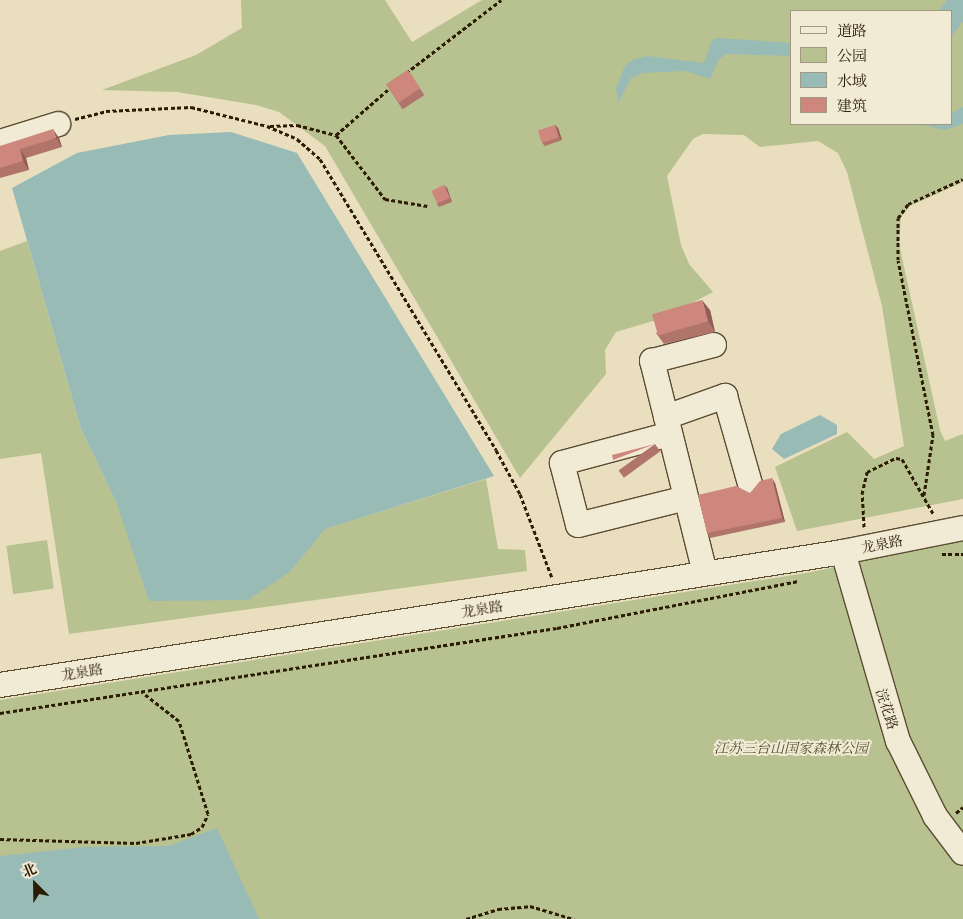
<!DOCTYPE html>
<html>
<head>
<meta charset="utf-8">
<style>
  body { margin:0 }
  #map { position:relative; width:963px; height:919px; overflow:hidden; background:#e9debe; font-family:"Libre Caslon Text","Noto Serif SC",serif }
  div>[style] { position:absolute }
  .green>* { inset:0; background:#b8c190; transform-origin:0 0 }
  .water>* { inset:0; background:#98bbb6 }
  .path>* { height:3px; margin-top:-1.5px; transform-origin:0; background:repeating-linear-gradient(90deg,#2c1c04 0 4px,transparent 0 6.5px) }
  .roads { filter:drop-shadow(1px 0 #5b4c32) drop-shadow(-1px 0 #5b4c32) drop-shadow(0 1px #5b4c32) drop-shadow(0 -1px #5b4c32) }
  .minor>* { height:24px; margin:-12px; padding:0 12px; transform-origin:12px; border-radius:12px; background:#f1ead5 }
  .wall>* { inset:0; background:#b0746b; transform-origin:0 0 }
  .shaded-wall>* { inset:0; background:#905e57 }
  .building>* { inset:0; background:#cd877c; transform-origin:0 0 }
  span { translate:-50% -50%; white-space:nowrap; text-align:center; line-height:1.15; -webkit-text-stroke:4px #f1ead5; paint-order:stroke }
  .street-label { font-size:14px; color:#2c1c04 }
  .park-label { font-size:14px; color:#564e2e; font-style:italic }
  .legend { position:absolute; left:790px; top:10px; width:162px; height:115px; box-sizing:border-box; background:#f1ead5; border:1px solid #a29881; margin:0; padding:6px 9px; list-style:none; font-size:15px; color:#2c1c04 }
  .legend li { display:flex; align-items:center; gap:10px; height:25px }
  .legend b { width:25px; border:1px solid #a29881 }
  .north { position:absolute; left:10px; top:859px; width:50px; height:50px; -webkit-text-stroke:4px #f1ead5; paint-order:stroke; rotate:337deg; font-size:14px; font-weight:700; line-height:20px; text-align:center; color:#2c1c04 }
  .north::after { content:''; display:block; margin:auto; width:18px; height:22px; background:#2c1c04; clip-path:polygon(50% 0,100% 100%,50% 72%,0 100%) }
</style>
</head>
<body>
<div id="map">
  <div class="green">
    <div style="clip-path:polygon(evenodd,241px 0,385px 0,412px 42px,482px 0,963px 0,963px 182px,910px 206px,901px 217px,899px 244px,940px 430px,945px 441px,963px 434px,963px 499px,797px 531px,775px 467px,847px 432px,874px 459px,904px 446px,882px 306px,847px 172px,838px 153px,818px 141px,760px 147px,744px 135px,703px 134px,693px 139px,667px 176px,681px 245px,689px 264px,713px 292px,663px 318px,616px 332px,605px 350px,606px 374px,520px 478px,325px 146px,279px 112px,256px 105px,177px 92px,102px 90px,196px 55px,242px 28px,241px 0,792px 11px,952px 11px,952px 124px,792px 124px,792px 11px)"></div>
    <div style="clip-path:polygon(27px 241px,81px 429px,117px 504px,291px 571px,324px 529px,486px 479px,498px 549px,525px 550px,527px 571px,69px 634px,41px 453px,0 459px,0 251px)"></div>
    <div style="left:47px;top:540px;width:49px;height:41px;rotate:82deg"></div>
    <div style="clip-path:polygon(963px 541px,963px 919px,0 919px,0 700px,806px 573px)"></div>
  </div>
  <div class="water">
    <div style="clip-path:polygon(947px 0,963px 0,963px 22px,952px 35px,952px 11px,938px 11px)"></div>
    <div style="clip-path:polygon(718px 38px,792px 43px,792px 56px,727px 54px,719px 59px,710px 79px,685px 71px,642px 73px,631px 78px,618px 103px,616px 88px,625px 66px,634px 59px,648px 56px,704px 63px,712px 40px)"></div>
    <div style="clip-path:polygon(963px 107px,963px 124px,945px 130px,917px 124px,952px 124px,952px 113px)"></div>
    <div style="clip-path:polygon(231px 132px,297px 153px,494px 476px,325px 529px,291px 571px,248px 600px,149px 601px,117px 504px,81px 429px,12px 188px,77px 153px,169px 135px)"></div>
    <div style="clip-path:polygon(820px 415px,837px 425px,837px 434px,784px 459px,772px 449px,781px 434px)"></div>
    <div style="clip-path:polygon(217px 828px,259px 919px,0 919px,0 856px,85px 847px,169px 846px)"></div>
  </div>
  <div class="path">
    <div style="left:406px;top:73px;width:120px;rotate:-37.5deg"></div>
    <div style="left:75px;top:119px;width:32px;rotate:-14deg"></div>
    <div style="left:106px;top:111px;width:85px;rotate:-2.7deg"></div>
    <div style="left:191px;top:107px;width:78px;rotate:14deg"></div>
    <div style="left:267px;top:126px;width:33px;rotate:23deg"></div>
    <div style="left:297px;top:139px;width:30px;rotate:41deg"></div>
    <div style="left:320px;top:159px;width:340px;rotate:58.8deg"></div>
    <div style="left:496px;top:450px;width:50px;rotate:61.4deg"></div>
    <div style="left:520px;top:494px;width:90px;rotate:69.1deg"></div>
    <div style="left:270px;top:126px;width:27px;rotate:-2deg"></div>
    <div style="left:297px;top:125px;width:40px;rotate:14.4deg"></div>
    <div style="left:336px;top:135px;width:81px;rotate:52.6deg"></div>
    <div style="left:385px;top:199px;width:43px;rotate:9.5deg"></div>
    <div style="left:336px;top:135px;width:74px;rotate:-41.2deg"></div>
    <div style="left:924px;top:495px;width:61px;rotate:-81.5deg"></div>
    <div style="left:933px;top:435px;width:178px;rotate:-101.3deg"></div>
    <div style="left:898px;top:260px;width:42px;rotate:-90deg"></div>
    <div style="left:898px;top:218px;width:17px;rotate:-54deg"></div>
    <div style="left:908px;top:204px;width:60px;rotate:-24.4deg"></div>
    <div style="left:864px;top:527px;width:33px;rotate:-93deg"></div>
    <div style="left:862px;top:494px;width:23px;rotate:-77deg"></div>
    <div style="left:867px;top:472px;width:32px;rotate:-26deg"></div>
    <div style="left:896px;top:458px;width:6px;rotate:9deg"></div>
    <div style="left:902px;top:459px;width:64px;rotate:60.3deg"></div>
    <div style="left:942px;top:554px;width:21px"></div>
    <div style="left:0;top:713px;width:563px;rotate:-8.68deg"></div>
    <div style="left:557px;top:628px;width:246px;rotate:-11deg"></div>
    <div style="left:956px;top:813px;width:9px;rotate:-41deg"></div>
    <div style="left:0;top:839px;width:136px;rotate:1.7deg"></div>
    <div style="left:136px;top:843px;width:56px;rotate:-9.3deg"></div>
    <div style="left:191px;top:834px;width:13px;rotate:-32deg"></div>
    <div style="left:202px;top:827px;width:14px;rotate:-65deg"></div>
    <div style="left:208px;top:814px;width:97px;rotate:-107.3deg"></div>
    <div style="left:179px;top:721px;width:47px;rotate:-141.9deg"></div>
    <div style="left:466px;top:919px;width:34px;rotate:-17deg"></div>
    <div style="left:498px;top:909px;width:32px;rotate:-5deg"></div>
    <div style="left:530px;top:906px;width:46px;rotate:16.5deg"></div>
  </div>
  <div class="roads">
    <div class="minor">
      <div style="left:0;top:142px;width:61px;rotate:-17.2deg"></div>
      <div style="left:666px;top:417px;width:63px;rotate:-19.6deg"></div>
      <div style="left:725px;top:396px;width:91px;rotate:74.1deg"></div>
      <div style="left:670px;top:434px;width:112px;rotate:165deg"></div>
      <div style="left:562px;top:463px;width:64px;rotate:75.5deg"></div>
      <div style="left:578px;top:525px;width:111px;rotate:-14deg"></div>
      <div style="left:843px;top:552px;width:197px;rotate:73.8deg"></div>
      <div style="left:898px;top:741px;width:84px;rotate:63.7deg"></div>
      <div style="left:935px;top:816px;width:46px;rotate:52.9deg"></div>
      <div style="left:705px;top:573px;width:219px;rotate:-104deg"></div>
      <div style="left:652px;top:361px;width:64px;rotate:-14.5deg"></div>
      <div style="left:0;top:685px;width:853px;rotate:-8.97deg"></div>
      <div style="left:843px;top:552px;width:122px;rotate:-11.3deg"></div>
    </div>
  </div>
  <div class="wall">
    <div style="left:408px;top:70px;width:30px;height:26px;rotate:57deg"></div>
    <div style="clip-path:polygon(555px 125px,558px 128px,562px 140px,545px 146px,542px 143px)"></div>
    <div style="clip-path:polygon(59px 138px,62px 147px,26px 158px,29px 170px,0 178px,0 146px)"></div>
    <div style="clip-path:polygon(447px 188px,452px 202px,439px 207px,437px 204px)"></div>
    <div style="clip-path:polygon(710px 310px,715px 332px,664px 344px,656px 333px)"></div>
    <div style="left:655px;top:444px;width:9px;height:45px;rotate:54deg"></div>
    <div style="clip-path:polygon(775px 483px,785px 522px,710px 538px,707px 533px,750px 493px)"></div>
  </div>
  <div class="shaded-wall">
    <div style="clip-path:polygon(555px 125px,558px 128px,562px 140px,559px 137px)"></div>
    <div style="clip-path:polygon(53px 129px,59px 138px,62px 147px,56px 138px)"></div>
    <div style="clip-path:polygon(20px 149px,26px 158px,29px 170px,23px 161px)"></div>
    <div style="clip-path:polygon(444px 185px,447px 188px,452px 202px,450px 198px)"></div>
    <div style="clip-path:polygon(702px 300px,710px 310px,715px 332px,708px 321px)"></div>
    <div style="clip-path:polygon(772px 478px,775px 483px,785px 522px,782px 518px)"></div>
  </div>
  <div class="building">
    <div style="left:408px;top:70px;width:22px;height:26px;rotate:56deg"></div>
    <div style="left:555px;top:125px;width:13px;height:18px;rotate:72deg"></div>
    <div style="clip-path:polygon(53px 129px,56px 138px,20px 149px,23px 161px,0 168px,0 146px)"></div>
    <div style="left:444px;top:185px;width:14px;height:14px;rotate:65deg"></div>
    <div style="left:702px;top:300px;width:22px;height:52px;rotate:74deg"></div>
    <div style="clip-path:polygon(655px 444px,613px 460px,612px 455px)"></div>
    <div style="clip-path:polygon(772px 478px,782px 518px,707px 533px,698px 495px,736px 486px,750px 493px,760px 481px)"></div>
  </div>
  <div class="street-label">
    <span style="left:882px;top:544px;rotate:-11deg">龙泉路</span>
    <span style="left:482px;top:609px;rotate:-9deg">龙泉路</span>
    <span style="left:82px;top:672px;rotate:-9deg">龙泉路</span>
    <span style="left:887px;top:709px;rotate:72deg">浣花路</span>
  </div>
  <div class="park-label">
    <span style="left:791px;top:748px">江苏三台山国家森林公园</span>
  </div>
  <ul class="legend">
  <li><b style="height:6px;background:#f1ead5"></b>道路</li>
  <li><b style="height:14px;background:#b8c190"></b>公园</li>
  <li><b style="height:14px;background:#98bbb6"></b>水域</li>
  <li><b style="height:14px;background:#cd877c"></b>建筑</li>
  </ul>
  <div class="north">北</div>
</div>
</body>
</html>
